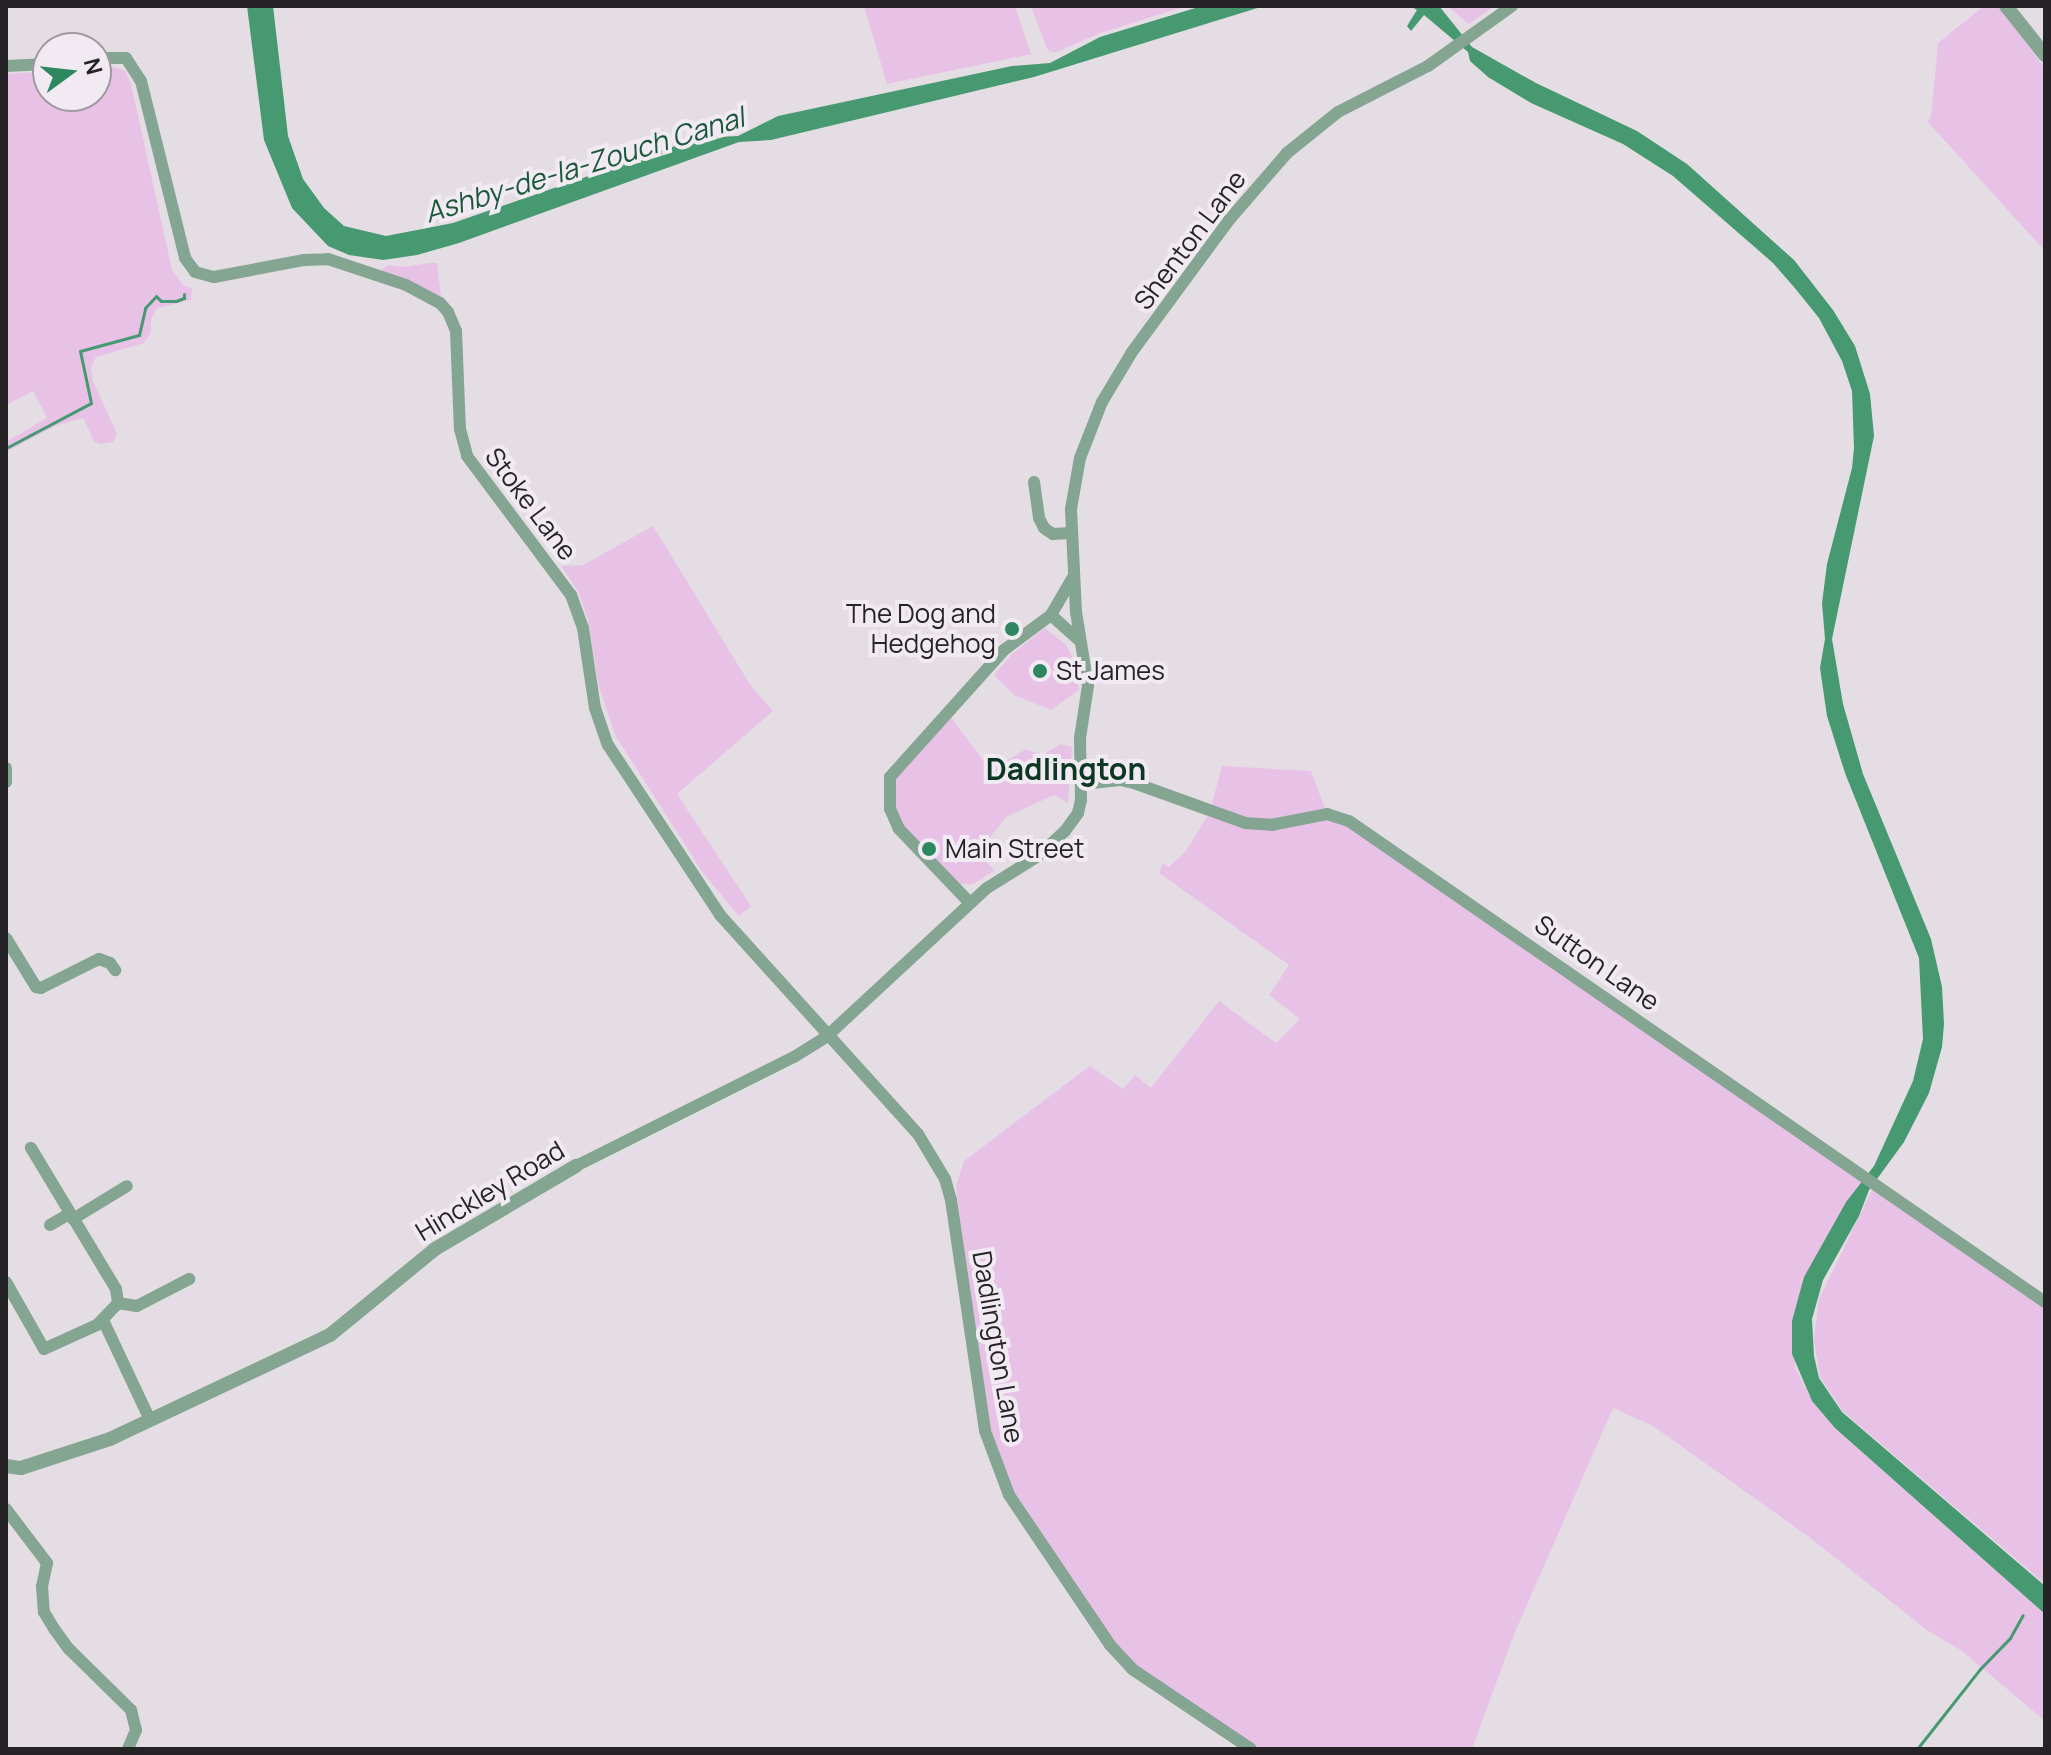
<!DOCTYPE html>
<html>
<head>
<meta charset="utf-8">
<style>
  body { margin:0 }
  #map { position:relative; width:2051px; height:1755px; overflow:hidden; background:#e5dde4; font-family:Manrope,sans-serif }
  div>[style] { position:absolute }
  .green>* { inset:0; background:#e8c1e6 }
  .water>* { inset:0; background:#469970 }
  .stream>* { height:3px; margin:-1.5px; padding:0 1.5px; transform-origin:1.5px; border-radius:1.5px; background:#469970 }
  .minor>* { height:12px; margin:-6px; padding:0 6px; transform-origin:6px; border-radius:6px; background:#84a592 }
  .tertiary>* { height:14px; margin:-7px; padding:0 7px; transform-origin:7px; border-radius:7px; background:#84a592 }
  .dots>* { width:22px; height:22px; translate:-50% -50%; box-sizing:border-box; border:4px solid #f2eaf2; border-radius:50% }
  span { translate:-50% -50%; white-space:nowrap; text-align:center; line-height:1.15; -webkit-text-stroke:8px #f2eaf2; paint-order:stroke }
  .street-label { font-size:26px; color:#262326 }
  .poi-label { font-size:26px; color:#262326 }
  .right { translate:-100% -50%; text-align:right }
  .left { translate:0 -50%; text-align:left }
  .water-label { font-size:28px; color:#19583b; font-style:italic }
  .quarter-label { font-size:30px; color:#0b3723; font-weight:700 }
  .frame { position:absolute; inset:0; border:8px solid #262326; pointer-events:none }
  .north { position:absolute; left:32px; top:32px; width:80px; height:80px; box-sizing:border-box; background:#f2eaf2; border:2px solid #a09aa0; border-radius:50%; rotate:75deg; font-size:22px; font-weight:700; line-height:32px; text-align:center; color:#262326 }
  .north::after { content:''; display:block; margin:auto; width:28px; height:36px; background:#2d885f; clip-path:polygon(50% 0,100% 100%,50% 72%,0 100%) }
</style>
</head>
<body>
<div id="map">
  <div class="green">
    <div style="clip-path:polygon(864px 6px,1015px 6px,1031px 54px,887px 84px)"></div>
    <div style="clip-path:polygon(1031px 6px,1186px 6px,1098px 34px,1054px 53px,1047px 49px)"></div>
    <div style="clip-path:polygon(1447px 6px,1494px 6px,1469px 24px)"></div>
    <div style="clip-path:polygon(1984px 6px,1999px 6px,2045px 69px,2045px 251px,1927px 121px,1931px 118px,1938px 43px)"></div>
    <div style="clip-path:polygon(108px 65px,125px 71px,131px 84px,172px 270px,184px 286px,192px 288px,191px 300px,157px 308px,151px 319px,151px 333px,144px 343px,96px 357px,91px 367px,93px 381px,117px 434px,113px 442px,100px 444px,94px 441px,83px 418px,57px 425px,6px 452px,6px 442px,47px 418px,33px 391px,6px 405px,6px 74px,48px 71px,48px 96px,96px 96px,96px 66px)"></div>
    <div style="clip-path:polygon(430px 263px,437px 263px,441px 297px,380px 270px,389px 265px,402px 267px)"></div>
    <div style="clip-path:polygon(653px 526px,751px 686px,773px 711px,677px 794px,751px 906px,739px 916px,703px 873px,615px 735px,599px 687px,588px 619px,578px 591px,561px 566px,583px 565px)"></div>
    <div style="clip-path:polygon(1045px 628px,1066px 645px,1076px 664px,1079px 690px,1051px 710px,1014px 695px,994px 675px,1011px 655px)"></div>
    <div style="clip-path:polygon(950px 716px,986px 764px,995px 768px,1026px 749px,1042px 756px,1060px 744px,1072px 747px,1068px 803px,1054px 795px,1006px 817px,979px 852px,994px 871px,973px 884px,959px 884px,901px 827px,892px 808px,892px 777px)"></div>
    <div style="clip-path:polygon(1222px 766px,1311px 771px,1327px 814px,1349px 821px,1866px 1177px,1846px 1202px,1804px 1277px,1792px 1321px,1795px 1367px,1812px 1401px,1835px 1428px,2045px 1614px,2045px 1721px,1962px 1651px,1927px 1630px,1809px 1537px,1653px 1426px,1613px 1408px,1513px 1637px,1472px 1749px,1259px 1749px,1143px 1673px,1122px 1655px,1004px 1476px,991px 1429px,976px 1345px,956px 1186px,964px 1161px,1090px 1066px,1123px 1089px,1135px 1075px,1151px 1088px,1219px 1001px,1276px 1043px,1300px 1019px,1269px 995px,1289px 965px,1159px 873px,1163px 863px,1169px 867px,1185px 852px,1209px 814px)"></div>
    <div style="clip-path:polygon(1875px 1184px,2045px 1302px,2045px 1584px,1861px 1427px,1842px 1410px,1820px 1377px,1814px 1339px,1819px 1299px)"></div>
  </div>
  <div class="water">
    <div style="clip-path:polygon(247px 6px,273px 6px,288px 136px,303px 179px,324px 208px,344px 226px,386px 236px,453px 223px,698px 138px,738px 136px,778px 116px,1012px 66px,1050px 63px,1100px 37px,1202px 6px,1264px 6px,1034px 77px,771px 140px,739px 142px,459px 243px,417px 255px,383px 260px,349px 255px,328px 246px,292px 208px,264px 140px)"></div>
    <div style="clip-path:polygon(1410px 6px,1439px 6px,1472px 47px,1536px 83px,1637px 131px,1687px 164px,1794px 260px,1833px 310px,1855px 346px,1870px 394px,1874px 436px,1832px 639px,1843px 704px,1863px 774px,1931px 939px,1942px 987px,1944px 1024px,1942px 1047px,1929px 1093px,1904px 1142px,1869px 1190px,1859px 1216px,1823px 1280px,1812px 1319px,1814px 1356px,1819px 1378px,1842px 1412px,2045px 1586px,2045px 1614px,1835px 1428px,1812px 1401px,1792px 1354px,1792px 1321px,1804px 1277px,1846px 1202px,1874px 1166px,1913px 1081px,1923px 1039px,1919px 958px,1845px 773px,1827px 716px,1820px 668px,1825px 639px,1822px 603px,1827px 564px,1852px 468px,1854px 448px,1852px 391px,1842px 361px,1819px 318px,1794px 287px,1773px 263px,1673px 176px,1623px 144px,1531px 103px,1488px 77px,1470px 61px,1468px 52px,1424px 15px,1411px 31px,1407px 26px,1417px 10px)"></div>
  </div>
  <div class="stream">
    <div style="left:6px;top:448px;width:96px;rotate:-27.9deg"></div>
    <div style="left:91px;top:403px;width:53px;rotate:-101.9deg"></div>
    <div style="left:80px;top:351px;width:61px;rotate:-15.2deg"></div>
    <div style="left:139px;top:335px;width:28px;rotate:-77deg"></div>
    <div style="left:145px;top:308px;width:16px;rotate:-47deg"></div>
    <div style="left:156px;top:296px;width:7px;rotate:45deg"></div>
    <div style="left:161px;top:301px;width:15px"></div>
    <div style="left:176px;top:301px;width:9px;rotate:-21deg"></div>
    <div style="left:184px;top:298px;width:4px;rotate:-90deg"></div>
    <div style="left:1917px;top:1749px;width:102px;rotate:-51.8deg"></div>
    <div style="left:1980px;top:1669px;width:43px;rotate:-45.9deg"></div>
    <div style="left:2010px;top:1638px;width:26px;rotate:-61deg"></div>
  </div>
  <div class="minor">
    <div style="left:96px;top:58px;width:30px"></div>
    <div style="left:126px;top:58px;width:27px;rotate:57deg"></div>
    <div style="left:141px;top:81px;width:182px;rotate:76deg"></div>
    <div style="left:185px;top:258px;width:17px;rotate:54deg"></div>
    <div style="left:195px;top:272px;width:20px;rotate:15deg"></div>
    <div style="left:214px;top:277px;width:92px;rotate:-10.7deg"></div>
    <div style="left:304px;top:260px;width:24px;rotate:-2deg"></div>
    <div style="left:328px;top:259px;width:82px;rotate:18.4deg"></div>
    <div style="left:406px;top:285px;width:38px;rotate:28deg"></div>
    <div style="left:440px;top:303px;width:12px;rotate:48deg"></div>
    <div style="left:448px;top:312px;width:21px;rotate:67deg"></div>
    <div style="left:456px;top:331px;width:98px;rotate:87.7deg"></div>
    <div style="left:460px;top:429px;width:28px;rotate:75deg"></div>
    <div style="left:467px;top:456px;width:174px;rotate:53.2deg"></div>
    <div style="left:571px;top:595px;width:35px;rotate:70deg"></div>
    <div style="left:583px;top:628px;width:81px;rotate:81.5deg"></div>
    <div style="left:595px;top:708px;width:39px;rotate:71deg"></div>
    <div style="left:608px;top:745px;width:204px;rotate:56.6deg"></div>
    <div style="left:720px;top:915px;width:295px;rotate:47.9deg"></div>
    <div style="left:918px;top:1134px;width:52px;rotate:59deg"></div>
    <div style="left:945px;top:1179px;width:22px;rotate:74deg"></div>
    <div style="left:951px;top:1200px;width:233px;rotate:81.6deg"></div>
    <div style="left:985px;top:1431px;width:68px;rotate:69.4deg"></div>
    <div style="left:1009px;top:1495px;width:181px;rotate:56deg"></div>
    <div style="left:1110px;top:1645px;width:33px;rotate:47deg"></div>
    <div style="left:1132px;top:1669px;width:143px;rotate:33.9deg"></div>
    <div style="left:6px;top:66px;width:42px;rotate:-2.7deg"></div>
    <div style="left:1034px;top:482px;width:36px;rotate:82deg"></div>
    <div style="left:1039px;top:518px;width:11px;rotate:63deg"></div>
    <div style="left:1044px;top:528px;width:11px;rotate:34deg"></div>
    <div style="left:1053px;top:534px;width:18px;rotate:-3deg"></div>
    <div style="left:1051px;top:615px;width:44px;rotate:-59.9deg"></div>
    <div style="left:6px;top:768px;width:14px;rotate:90deg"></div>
    <div style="left:1083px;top:784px;width:37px;rotate:-6deg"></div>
    <div style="left:1120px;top:780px;width:14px;rotate:12deg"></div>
    <div style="left:1134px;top:783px;width:118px;rotate:19.8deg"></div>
    <div style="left:1245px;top:823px;width:26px;rotate:4deg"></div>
    <div style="left:1271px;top:825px;width:57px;rotate:-11.1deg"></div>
    <div style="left:1327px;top:814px;width:23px;rotate:18deg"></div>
    <div style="left:1349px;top:821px;width:846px;rotate:34.65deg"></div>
    <div style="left:970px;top:903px;width:103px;rotate:-133.8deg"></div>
    <div style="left:899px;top:829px;width:22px;rotate:-114deg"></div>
    <div style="left:890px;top:809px;width:32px;rotate:-90deg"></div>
    <div style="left:890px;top:777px;width:171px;rotate:-48.1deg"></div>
    <div style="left:1004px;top:650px;width:59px;rotate:-36.7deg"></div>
    <div style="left:1051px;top:615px;width:39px;rotate:42deg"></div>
    <div style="left:6px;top:938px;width:57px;rotate:58.5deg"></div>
    <div style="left:36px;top:987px;width:5px;rotate:11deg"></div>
    <div style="left:41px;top:988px;width:65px;rotate:-26.6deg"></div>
    <div style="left:99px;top:959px;width:12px;rotate:20deg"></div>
    <div style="left:110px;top:963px;width:9px;rotate:54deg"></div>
    <div style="left:576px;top:1166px;width:244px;rotate:-26.6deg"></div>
    <div style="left:794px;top:1057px;width:38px;rotate:-32deg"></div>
    <div style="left:826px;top:1037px;width:219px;rotate:-42.8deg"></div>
    <div style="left:987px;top:888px;width:60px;rotate:-32.1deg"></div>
    <div style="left:1038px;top:856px;width:37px;rotate:-43deg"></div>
    <div style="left:1065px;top:831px;width:22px;rotate:-54deg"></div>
    <div style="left:1078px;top:813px;width:13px;rotate:-77deg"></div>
    <div style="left:1081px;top:800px;width:62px;rotate:-90.9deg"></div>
    <div style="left:1080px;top:738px;width:53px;rotate:-81.3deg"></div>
    <div style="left:1088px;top:686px;width:75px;rotate:-99.2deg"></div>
    <div style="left:1076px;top:612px;width:103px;rotate:-92.8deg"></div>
    <div style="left:1071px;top:509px;width:52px;rotate:-80deg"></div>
    <div style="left:1080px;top:458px;width:60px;rotate:-68.6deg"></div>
    <div style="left:1102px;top:402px;width:58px;rotate:-59deg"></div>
    <div style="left:1132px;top:352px;width:164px;rotate:-53.7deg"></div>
    <div style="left:1229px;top:220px;width:89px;rotate:-49.1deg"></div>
    <div style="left:1287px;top:153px;width:65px;rotate:-38.8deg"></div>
    <div style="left:1338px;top:112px;width:101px;rotate:-27.1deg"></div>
    <div style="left:1428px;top:66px;width:103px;rotate:-35.5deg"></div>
    <div style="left:73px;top:1219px;width:63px;rotate:-31.4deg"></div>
    <div style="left:50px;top:1225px;width:22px;rotate:-30deg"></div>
    <div style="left:6px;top:1282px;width:77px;rotate:60.4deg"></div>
    <div style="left:44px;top:1349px;width:58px;rotate:-24.4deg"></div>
    <div style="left:97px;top:1325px;width:30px;rotate:-46deg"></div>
    <div style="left:118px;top:1303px;width:14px;rotate:-98deg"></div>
    <div style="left:116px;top:1289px;width:165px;rotate:-121.1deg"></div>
    <div style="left:118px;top:1303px;width:19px;rotate:9deg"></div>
    <div style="left:137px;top:1306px;width:59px;rotate:-27.4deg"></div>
    <div style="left:103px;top:1320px;width:110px;rotate:64.8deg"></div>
    <div style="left:6px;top:1509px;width:68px;rotate:52.8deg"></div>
    <div style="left:47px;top:1563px;width:24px;rotate:102deg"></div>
    <div style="left:42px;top:1586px;width:26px;rotate:86deg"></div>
    <div style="left:44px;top:1612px;width:21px;rotate:59deg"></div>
    <div style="left:55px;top:1630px;width:24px;rotate:54deg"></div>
    <div style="left:69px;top:1649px;width:87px;rotate:44.5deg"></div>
    <div style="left:131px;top:1710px;width:21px;rotate:76deg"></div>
    <div style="left:136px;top:1730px;width:21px;rotate:113deg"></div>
  </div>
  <div class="tertiary">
    <div style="left:2006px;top:6px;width:63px;rotate:51.5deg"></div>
    <div style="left:6px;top:1466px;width:15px;rotate:8deg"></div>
    <div style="left:21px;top:1468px;width:94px;rotate:-18deg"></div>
    <div style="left:110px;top:1439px;width:243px;rotate:-25.3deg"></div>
    <div style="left:330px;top:1335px;width:136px;rotate:-39.3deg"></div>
    <div style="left:435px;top:1249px;width:164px;rotate:-30.5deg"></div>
  </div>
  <div class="dots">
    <div style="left:1012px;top:629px;background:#2d885f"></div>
    <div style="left:1040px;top:671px;background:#2d885f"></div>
    <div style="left:929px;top:849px;background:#2d885f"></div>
  </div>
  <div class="street-label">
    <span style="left:1190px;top:240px;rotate:-53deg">Shenton Lane</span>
    <span style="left:531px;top:504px;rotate:53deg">Stoke Lane</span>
    <span style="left:1597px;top:963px;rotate:35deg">Sutton Lane</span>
    <span style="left:490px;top:1191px;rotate:-31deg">Hinckley Road</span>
    <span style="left:998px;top:1347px;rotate:80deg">Dadlington Lane</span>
  </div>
  <div class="poi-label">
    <span class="right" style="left:996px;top:629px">The Dog and<br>Hedgehog</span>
    <span class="left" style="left:1056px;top:671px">St James</span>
    <span class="left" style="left:945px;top:849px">Main Street</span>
  </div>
  <div class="water-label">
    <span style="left:584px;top:164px;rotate:-17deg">Ashby-de-la-Zouch Canal</span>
  </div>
  <div class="quarter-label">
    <span style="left:1066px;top:769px">Dadlington</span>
  </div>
  <div class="frame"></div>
  <div class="north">N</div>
</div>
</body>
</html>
